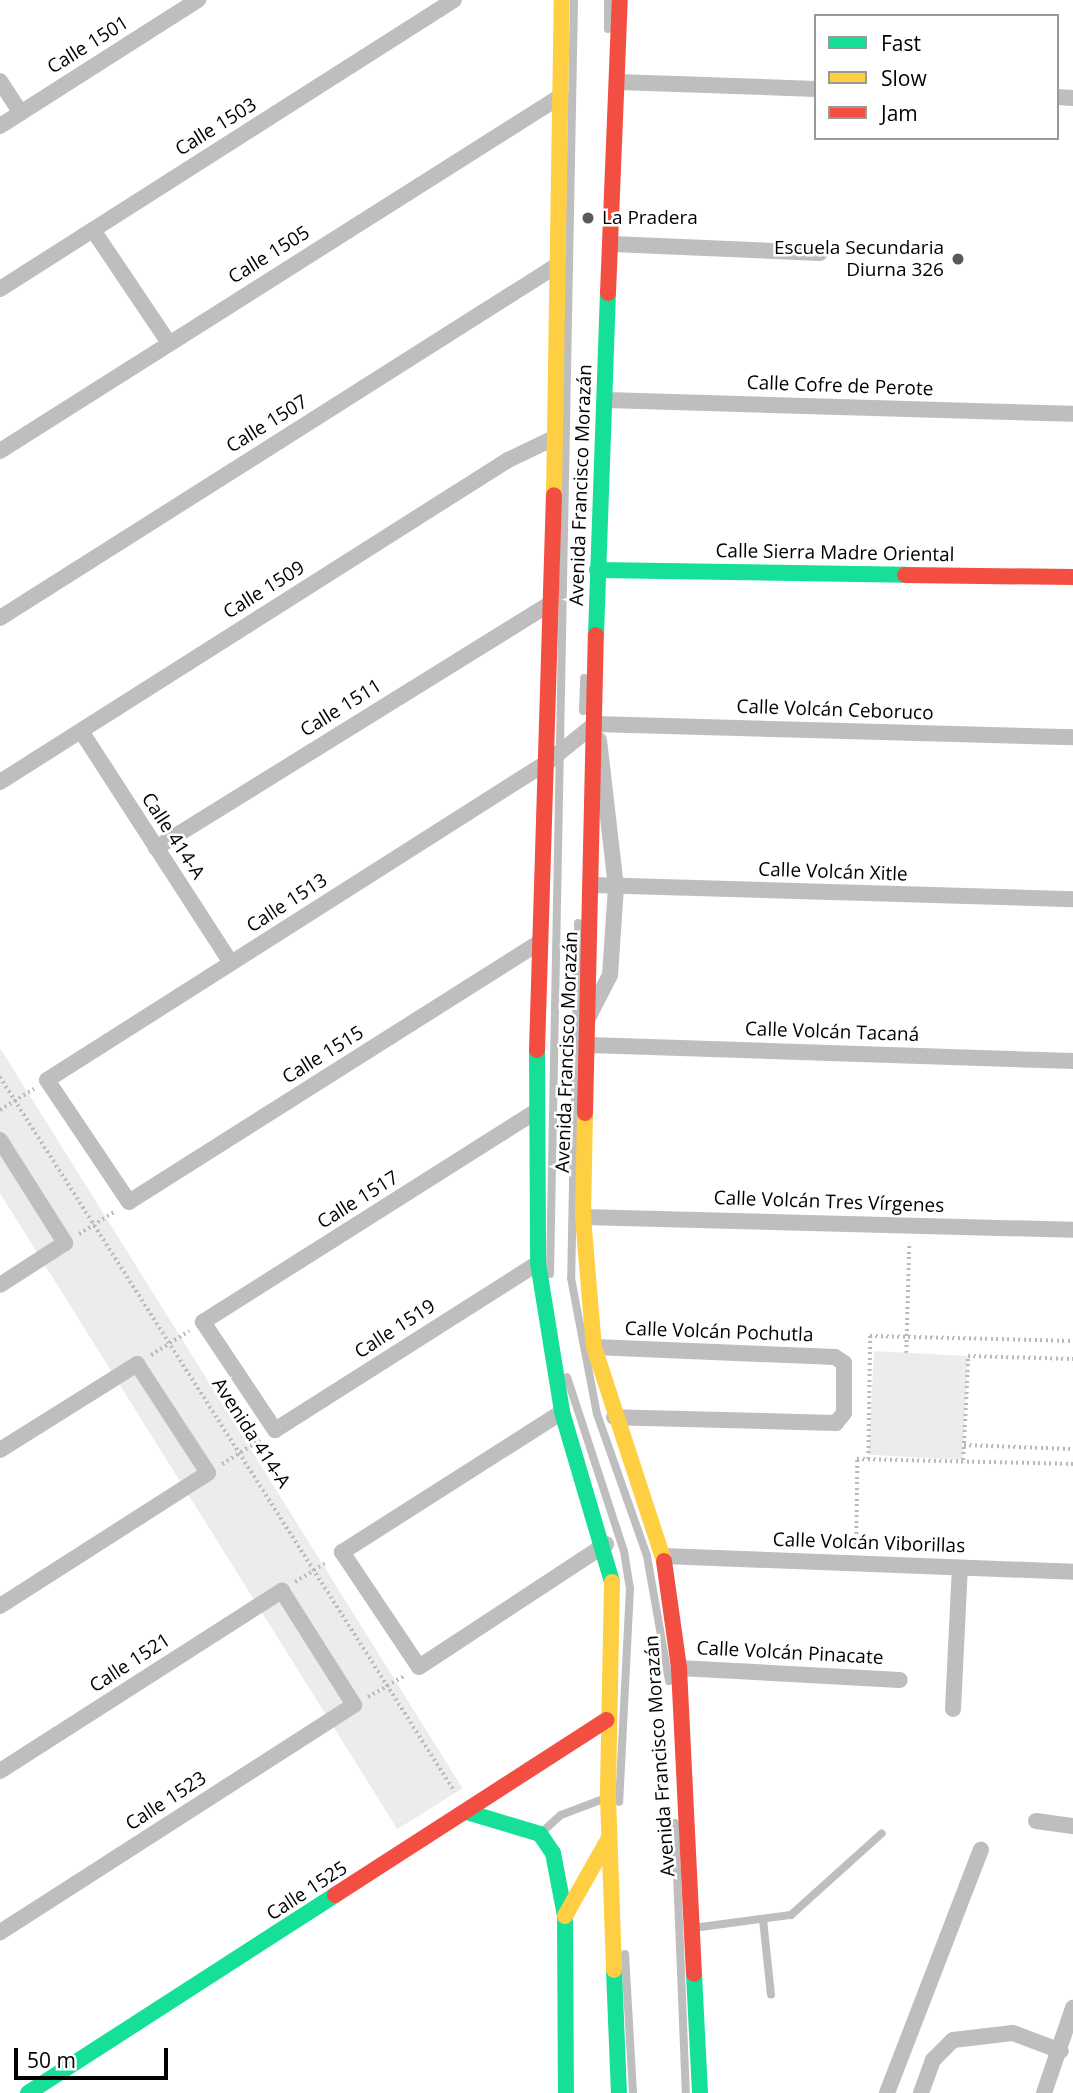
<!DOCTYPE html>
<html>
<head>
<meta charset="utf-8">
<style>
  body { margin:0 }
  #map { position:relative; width:1073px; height:2093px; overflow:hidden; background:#fff; font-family:"Open Sans",sans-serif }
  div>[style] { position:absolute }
  .green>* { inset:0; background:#ececec; transform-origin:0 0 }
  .path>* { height:3.5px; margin-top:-1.75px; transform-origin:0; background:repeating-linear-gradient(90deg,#b9b9b9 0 2px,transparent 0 5.5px) }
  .lane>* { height:8px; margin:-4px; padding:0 4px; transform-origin:4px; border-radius:4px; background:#bebebe }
  .street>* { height:16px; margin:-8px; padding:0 8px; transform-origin:8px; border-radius:8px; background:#bebebe }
  .fast>* { height:16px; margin:-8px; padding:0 8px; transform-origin:8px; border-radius:8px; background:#16e098 }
  .slow>* { height:16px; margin:-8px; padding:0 8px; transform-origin:8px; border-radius:8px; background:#ffcf43 }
  .jam>* { height:16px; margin:-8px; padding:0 8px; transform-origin:8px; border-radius:8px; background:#f24e42 }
  .dots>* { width:19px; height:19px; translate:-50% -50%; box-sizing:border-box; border:4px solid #fff; border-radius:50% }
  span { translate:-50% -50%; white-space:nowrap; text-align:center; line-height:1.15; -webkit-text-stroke:5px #fff; paint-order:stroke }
  .street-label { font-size:19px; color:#000 }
  .poi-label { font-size:19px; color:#000 }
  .left { translate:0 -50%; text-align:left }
  .right { translate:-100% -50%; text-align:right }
  .legend { position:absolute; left:814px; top:14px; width:245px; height:126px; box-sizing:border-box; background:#fff; border:2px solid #999; margin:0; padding:9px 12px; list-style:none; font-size:21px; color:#000 }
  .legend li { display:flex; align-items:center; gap:14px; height:35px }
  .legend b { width:35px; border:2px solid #999 }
  .scale { position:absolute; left:14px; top:2048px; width:154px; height:32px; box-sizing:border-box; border:4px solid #000; border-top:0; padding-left:9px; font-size:21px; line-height:24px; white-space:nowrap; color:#000; -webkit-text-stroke:5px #fff; paint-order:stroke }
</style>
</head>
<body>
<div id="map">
  <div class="green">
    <div style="left:0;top:1048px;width:873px;height:77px;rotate:58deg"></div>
    <div style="left:874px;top:1351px;width:94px;height:104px;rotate:3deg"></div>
  </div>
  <div class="path">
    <div style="left:0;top:1077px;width:847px;rotate:57.53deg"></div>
    <div style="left:0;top:1110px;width:40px;rotate:-32deg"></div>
    <div style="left:79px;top:1234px;width:41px;rotate:-32.2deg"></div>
    <div style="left:906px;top:1353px;width:110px;rotate:-88.4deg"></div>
    <div style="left:151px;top:1355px;width:45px;rotate:-32.3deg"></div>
    <div style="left:964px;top:1445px;width:109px;rotate:2.1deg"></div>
    <div style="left:868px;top:1459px;width:123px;rotate:-89.1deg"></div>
    <div style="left:870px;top:1336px;width:203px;rotate:1.4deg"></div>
    <div style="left:963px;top:1460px;width:104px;rotate:-87.2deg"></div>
    <div style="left:968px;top:1356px;width:105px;rotate:1.6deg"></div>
    <div style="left:222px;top:1464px;width:45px;rotate:-32.3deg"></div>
    <div style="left:856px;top:1545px;width:86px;rotate:-89.3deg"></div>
    <div style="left:857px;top:1459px;width:216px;rotate:1.3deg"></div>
    <div style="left:295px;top:1582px;width:38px;rotate:-32deg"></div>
    <div style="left:368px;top:1697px;width:42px;rotate:-30.3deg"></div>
  </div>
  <div class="lane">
    <div style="left:608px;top:29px;width:29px;rotate:-90deg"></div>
    <div style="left:583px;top:711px;width:33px;rotate:-88deg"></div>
    <div style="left:578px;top:923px;width:355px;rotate:91.1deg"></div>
    <div style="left:571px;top:1278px;width:138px;rotate:79.2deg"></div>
    <div style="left:597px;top:1414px;width:151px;rotate:70.6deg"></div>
    <div style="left:647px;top:1556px;width:127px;rotate:80deg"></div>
    <div style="left:550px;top:1274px;width:1274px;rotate:-88.92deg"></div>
    <div style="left:567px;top:1377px;width:183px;rotate:71.9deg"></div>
    <div style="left:624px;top:1551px;width:37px;rotate:81deg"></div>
    <div style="left:630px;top:1588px;width:214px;rotate:92.9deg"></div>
    <div style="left:675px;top:1823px;width:270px;rotate:87.7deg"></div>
    <div style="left:542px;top:1832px;width:25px;rotate:-42deg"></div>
    <div style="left:561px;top:1815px;width:48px;rotate:-20.7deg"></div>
    <div style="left:763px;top:1919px;width:76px;rotate:84deg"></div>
    <div style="left:693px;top:1928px;width:99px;rotate:-7.6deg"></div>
    <div style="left:791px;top:1915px;width:122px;rotate:-42deg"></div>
    <div style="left:625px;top:1954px;width:139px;rotate:86.7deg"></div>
  </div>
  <div class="street">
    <div style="left:0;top:81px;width:38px;rotate:57deg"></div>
    <div style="left:618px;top:82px;width:198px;rotate:2deg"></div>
    <div style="left:1057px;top:97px;width:16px;rotate:4deg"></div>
    <div style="left:0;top:126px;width:235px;rotate:-32.5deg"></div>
    <div style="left:93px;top:230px;width:136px;rotate:56.1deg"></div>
    <div style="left:613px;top:244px;width:207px;rotate:2.5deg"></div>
    <div style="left:0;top:289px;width:538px;rotate:-32.48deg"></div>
    <div style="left:606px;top:400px;width:467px;rotate:1.7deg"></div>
    <div style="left:0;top:451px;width:664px;rotate:-32.33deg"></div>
    <div style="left:0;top:618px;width:658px;rotate:-32.34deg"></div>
    <div style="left:595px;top:724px;width:478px;rotate:1.6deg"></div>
    <div style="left:81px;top:731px;width:276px;rotate:57.1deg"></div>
    <div style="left:0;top:782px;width:601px;rotate:-32.37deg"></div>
    <div style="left:508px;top:460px;width:51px;rotate:-25.6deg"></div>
    <div style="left:156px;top:848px;width:463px;rotate:-31.8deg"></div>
    <div style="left:593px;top:885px;width:480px;rotate:1.7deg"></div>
    <div style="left:540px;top:942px;width:486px;rotate:147.7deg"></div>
    <div style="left:129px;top:1202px;width:147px;rotate:-123.9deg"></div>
    <div style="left:47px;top:1080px;width:595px;rotate:-32.43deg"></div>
    <div style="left:549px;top:761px;width:59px;rotate:-38.8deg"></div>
    <div style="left:589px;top:1016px;width:46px;rotate:-62.9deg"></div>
    <div style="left:610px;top:975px;width:88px;rotate:-86.1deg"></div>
    <div style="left:616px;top:887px;width:148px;rotate:-96.6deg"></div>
    <div style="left:589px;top:1045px;width:484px;rotate:1.9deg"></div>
    <div style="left:535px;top:1112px;width:393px;rotate:147.7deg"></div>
    <div style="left:203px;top:1322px;width:130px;rotate:56.3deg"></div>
    <div style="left:275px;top:1430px;width:312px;rotate:-32.4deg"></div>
    <div style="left:0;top:1140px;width:122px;rotate:57.7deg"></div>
    <div style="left:65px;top:1243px;width:77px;rotate:147.1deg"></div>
    <div style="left:583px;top:1217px;width:490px;rotate:1.5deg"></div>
    <div style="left:594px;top:1347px;width:241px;rotate:2.4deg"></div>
    <div style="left:835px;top:1357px;width:11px;rotate:34deg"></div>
    <div style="left:844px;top:1363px;width:50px;rotate:90deg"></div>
    <div style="left:844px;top:1413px;width:13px;rotate:129deg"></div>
    <div style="left:836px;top:1423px;width:222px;rotate:-178.5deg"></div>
    <div style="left:562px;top:1412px;width:261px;rotate:147.5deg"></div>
    <div style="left:342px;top:1552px;width:138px;rotate:56.2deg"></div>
    <div style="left:419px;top:1667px;width:224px;rotate:-33.3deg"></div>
    <div style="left:0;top:1450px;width:162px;rotate:-32.1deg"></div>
    <div style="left:137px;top:1364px;width:130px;rotate:56.9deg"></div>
    <div style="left:208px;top:1473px;width:247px;rotate:147.4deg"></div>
    <div style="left:663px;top:1556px;width:410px;rotate:2.2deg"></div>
    <div style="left:679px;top:1668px;width:221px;rotate:3.1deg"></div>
    <div style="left:953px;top:1709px;width:141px;rotate:-87.2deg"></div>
    <div style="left:0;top:1771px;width:335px;rotate:-32.6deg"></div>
    <div style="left:282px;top:1591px;width:135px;rotate:57.7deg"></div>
    <div style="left:354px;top:1705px;width:421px;rotate:147.3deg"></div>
    <div style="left:1036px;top:1821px;width:37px;rotate:8deg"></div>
    <div style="left:887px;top:2093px;width:261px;rotate:-68.9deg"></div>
    <div style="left:921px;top:2093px;width:35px;rotate:-70deg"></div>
    <div style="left:933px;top:2060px;width:28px;rotate:-45deg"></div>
    <div style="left:953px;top:2040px;width:60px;rotate:-6.7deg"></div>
    <div style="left:1013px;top:2033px;width:51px;rotate:20.6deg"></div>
    <div style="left:1044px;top:2093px;width:90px;rotate:-71.2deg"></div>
  </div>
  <div class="fast">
    <div style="left:597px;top:570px;width:308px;rotate:0.9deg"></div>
    <div style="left:596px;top:635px;width:342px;rotate:-88deg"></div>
    <div style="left:537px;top:1050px;width:213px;rotate:89.7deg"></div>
    <div style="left:538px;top:1263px;width:151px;rotate:80.8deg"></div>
    <div style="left:562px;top:1412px;width:177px;rotate:73.6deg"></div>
    <div style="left:467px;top:1812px;width:76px;rotate:16.8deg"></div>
    <div style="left:540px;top:1834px;width:23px;rotate:56deg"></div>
    <div style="left:553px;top:1853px;width:64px;rotate:79.2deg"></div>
    <div style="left:565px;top:1916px;width:177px;rotate:89.7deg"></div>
    <div style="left:614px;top:1970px;width:123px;rotate:87.7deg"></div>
    <div style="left:694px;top:1974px;width:119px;rotate:87.1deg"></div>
    <div style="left:28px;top:2093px;width:365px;rotate:-32.8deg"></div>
  </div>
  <div class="slow">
    <div style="left:554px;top:495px;width:495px;rotate:-89.1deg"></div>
    <div style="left:585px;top:1113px;width:104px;rotate:91.1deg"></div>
    <div style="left:583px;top:1217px;width:130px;rotate:85.2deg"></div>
    <div style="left:594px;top:1347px;width:225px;rotate:71.9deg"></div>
    <div style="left:612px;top:1582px;width:215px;rotate:91.1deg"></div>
    <div style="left:608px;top:1797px;width:173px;rotate:88deg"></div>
    <div style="left:565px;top:1916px;width:90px;rotate:-60.6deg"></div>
  </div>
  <div class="jam">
    <div style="left:608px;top:293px;width:293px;rotate:-87.7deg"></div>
    <div style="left:905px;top:575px;width:168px;rotate:0.7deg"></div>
    <div style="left:537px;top:1050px;width:555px;rotate:-88.25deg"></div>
    <div style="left:585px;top:1113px;width:478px;rotate:-88.7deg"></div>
    <div style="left:664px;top:1561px;width:108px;rotate:82deg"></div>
    <div style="left:679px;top:1668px;width:306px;rotate:87.2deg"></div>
    <div style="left:335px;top:1895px;width:323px;rotate:-32.8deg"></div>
  </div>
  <div class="dots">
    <div style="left:588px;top:218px;background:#595959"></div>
    <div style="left:958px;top:259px;background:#595959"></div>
  </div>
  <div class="street-label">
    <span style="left:88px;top:45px;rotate:-32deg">Calle 1501</span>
    <span style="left:216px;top:127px;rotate:-32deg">Calle 1503</span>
    <span style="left:269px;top:255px;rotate:-32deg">Calle 1505</span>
    <span style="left:840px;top:386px;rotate:2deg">Calle Cofre de Perote</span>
    <span style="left:267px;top:424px;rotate:-32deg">Calle 1507</span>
    <span style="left:581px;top:485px;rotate:-88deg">Avenida Francisco Morazán</span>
    <span style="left:835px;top:553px;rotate:1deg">Calle Sierra Madre Oriental</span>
    <span style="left:264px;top:590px;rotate:-32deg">Calle 1509</span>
    <span style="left:341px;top:708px;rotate:-32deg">Calle 1511</span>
    <span style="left:835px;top:710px;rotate:2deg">Calle Volcán Ceboruco</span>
    <span style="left:173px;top:836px;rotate:57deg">Calle 414-A</span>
    <span style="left:833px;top:872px;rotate:2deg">Calle Volcán Xitle</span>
    <span style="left:287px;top:903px;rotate:-33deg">Calle 1513</span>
    <span style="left:832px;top:1032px;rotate:2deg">Calle Volcán Tacaná</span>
    <span style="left:567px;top:1052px;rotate:-88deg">Avenida Francisco Morazán</span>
    <span style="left:323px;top:1055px;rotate:-32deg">Calle 1515</span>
    <span style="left:358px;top:1200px;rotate:-32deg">Calle 1517</span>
    <span style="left:829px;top:1202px;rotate:2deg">Calle Volcán Tres Vírgenes</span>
    <span style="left:395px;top:1329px;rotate:-33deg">Calle 1519</span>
    <span style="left:719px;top:1332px;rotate:2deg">Calle Volcán Pochutla</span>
    <span style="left:251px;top:1433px;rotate:57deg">Avenida 414-A</span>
    <span style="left:869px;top:1543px;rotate:2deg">Calle Volcán Viborillas</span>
    <span style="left:790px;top:1653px;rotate:3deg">Calle Volcán Pinacate</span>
    <span style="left:130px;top:1663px;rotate:-33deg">Calle 1521</span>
    <span style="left:660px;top:1756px;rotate:-94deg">Avenida Francisco Morazán</span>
    <span style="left:166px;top:1801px;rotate:-33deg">Calle 1523</span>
    <span style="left:307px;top:1891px;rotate:-33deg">Calle 1525</span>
  </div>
  <div class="poi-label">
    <span class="left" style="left:602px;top:218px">La Pradera</span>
    <span class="right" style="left:944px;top:259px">Escuela Secundaria<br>Diurna 326</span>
  </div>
  <ul class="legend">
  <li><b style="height:9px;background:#16e098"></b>Fast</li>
  <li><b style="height:9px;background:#ffcf43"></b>Slow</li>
  <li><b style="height:9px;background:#f24e42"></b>Jam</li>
  </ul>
  <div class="scale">50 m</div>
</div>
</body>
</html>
